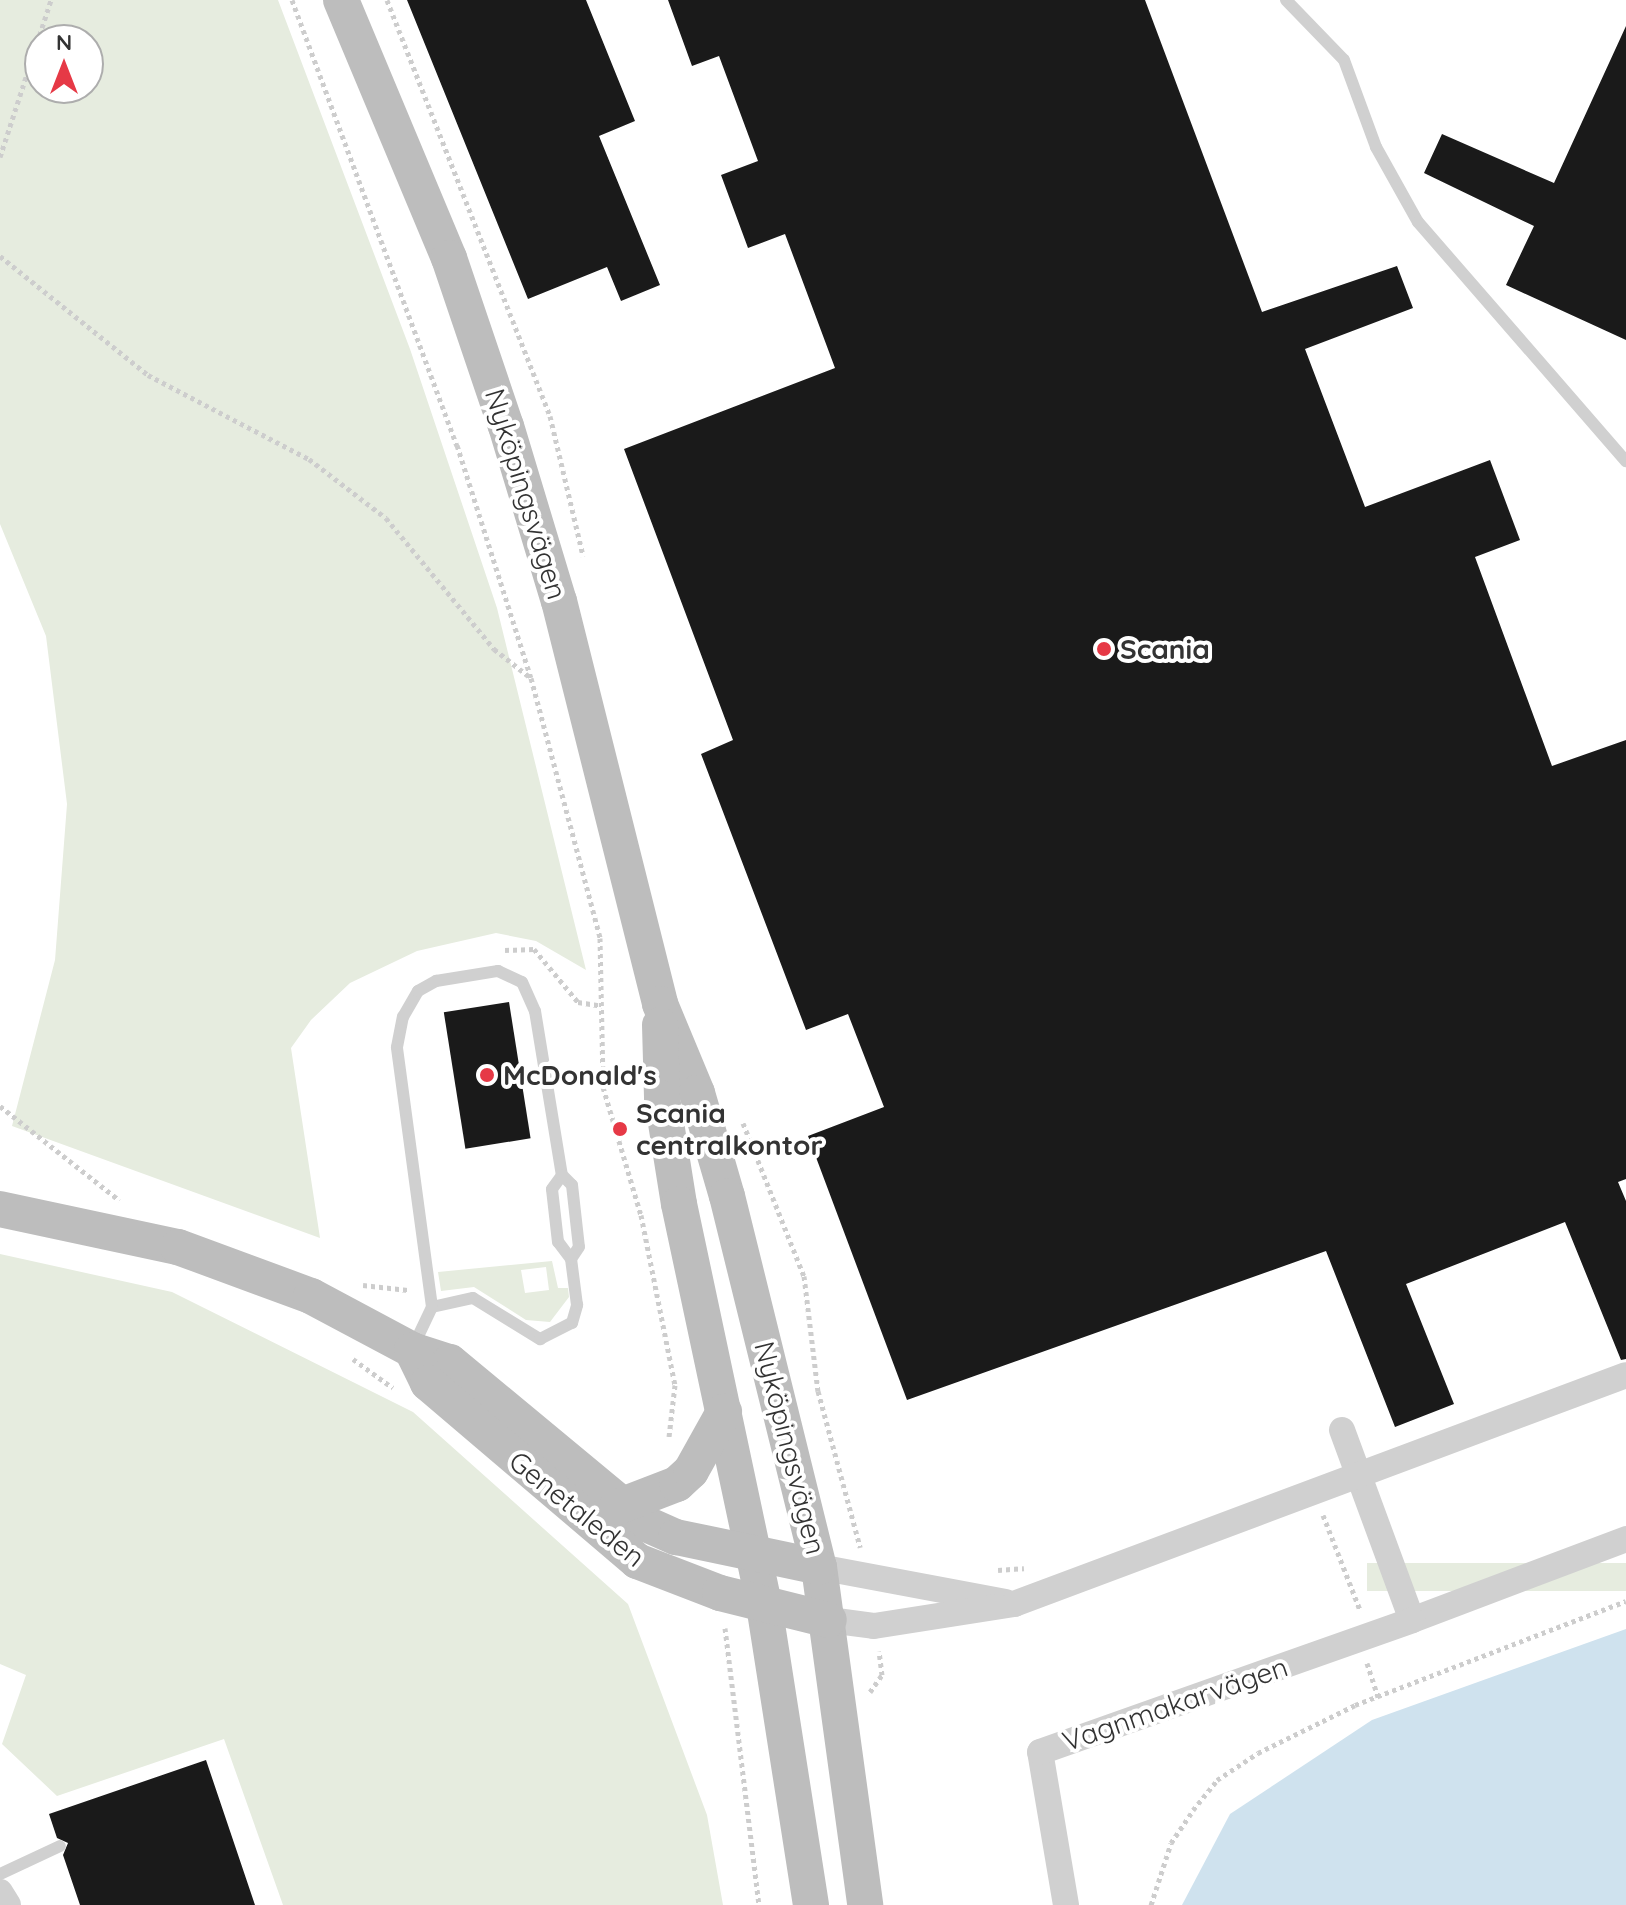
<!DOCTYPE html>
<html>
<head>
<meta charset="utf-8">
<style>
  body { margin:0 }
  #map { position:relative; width:1626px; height:1905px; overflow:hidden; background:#fff; font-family:Quicksand,sans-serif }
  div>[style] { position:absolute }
  .green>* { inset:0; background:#e6ecdf; transform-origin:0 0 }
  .water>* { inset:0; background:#cfe2ee }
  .building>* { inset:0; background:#1a1a1a; transform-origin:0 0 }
  .path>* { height:5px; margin-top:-2.5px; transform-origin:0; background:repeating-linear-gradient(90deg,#cdcdcd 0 4px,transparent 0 8px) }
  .lane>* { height:12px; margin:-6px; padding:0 6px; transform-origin:6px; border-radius:6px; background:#d0d0d0 }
  .street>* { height:26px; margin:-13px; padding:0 13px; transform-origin:13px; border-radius:13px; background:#d0d0d0 }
  .secondary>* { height:36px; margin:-18px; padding:0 18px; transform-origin:18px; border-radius:18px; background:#bdbdbd }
  .dots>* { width:22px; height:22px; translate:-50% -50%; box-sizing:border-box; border:4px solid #fff; border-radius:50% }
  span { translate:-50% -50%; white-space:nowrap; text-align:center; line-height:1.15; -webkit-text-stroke:8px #fff; paint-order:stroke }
  .street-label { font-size:28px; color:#333 }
  .poi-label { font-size:28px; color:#333; font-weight:700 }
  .left { translate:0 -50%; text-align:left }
  .north { position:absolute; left:24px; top:24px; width:80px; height:80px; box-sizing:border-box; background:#fff; border:2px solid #adadad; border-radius:50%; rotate:0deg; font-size:22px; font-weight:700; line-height:32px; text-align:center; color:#333 }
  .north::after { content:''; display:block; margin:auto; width:28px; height:36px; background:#e63946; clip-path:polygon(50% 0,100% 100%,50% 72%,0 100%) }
</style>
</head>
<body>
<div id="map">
  <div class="green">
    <div style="clip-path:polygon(evenodd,0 0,278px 0,410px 349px,497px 608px,586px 970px,536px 941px,496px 933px,417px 951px,350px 983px,311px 1020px,291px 1048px,320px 1238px,12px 1126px,55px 960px,67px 804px,46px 636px,0 524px,0 0,40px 40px,88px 40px,88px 88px,40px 88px,40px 40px)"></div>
    <div style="clip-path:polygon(0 1254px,172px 1292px,413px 1412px,628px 1604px,707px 1815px,723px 1905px,283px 1905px,224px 1739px,57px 1796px,2px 1744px,26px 1675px,0 1664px)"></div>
    <div style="clip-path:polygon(evenodd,552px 1261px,558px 1288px,568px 1288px,569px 1297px,550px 1322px,526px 1320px,474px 1287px,441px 1291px,438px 1272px,552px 1261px,546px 1267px,549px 1290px,525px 1293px,521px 1270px,546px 1267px)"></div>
    <div style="left:1626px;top:1563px;width:28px;height:259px;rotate:90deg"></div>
  </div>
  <div class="water">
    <div style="clip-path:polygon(1626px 1629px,1626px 1905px,1182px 1905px,1230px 1814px,1372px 1720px)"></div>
  </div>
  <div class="building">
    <div style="clip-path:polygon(407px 0,586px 0,635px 121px,599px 136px,660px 285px,621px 301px,607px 267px,528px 299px)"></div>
    <div style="clip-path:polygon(668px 0,1145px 0,1262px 312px,1397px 266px,1413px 308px,1305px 349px,1365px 507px,1490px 460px,1520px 540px,1475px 557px,1552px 766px,1626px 740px,1626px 1179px,1618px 1182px,1626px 1201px,1626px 1359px,1621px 1360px,1565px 1222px,1406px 1284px,1454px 1404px,1395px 1427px,1326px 1251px,907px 1400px,808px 1136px,884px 1107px,848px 1014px,806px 1030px,701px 754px,733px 740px,624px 449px,835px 368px,785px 234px,748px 248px,721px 175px,758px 161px,719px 56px,692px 66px)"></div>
    <div style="clip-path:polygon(1626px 26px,1626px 340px,1506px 285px,1534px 226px,1424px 173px,1442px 134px,1554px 183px)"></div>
    <div style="left:509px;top:1002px;width:138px;height:66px;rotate:81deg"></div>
    <div style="clip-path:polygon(206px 1760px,255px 1905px,80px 1905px,63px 1855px,68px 1843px,57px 1838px,49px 1814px)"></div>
  </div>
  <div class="path">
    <div style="left:292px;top:0;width:475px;rotate:69.7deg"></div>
    <div style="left:457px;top:445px;width:244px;rotate:72.4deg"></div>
    <div style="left:531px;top:678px;width:269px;rotate:75.1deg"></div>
    <div style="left:600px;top:938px;width:149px;rotate:88.8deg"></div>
    <div style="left:603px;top:1087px;width:134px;rotate:73.5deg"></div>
    <div style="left:641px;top:1215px;width:173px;rotate:78.7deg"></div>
    <div style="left:675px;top:1385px;width:52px;rotate:96.6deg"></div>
    <div style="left:387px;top:0;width:447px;rotate:68.6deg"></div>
    <div style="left:550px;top:416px;width:144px;rotate:76.7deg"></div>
    <div style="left:0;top:157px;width:165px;rotate:-72deg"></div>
    <div style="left:0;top:256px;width:190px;rotate:38.8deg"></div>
    <div style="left:148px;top:375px;width:182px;rotate:27.6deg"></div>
    <div style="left:309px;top:459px;width:97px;rotate:37.5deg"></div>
    <div style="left:386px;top:518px;width:170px;rotate:50.5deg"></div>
    <div style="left:494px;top:649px;width:47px;rotate:38.1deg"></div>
    <div style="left:505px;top:950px;width:29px;rotate:-2deg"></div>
    <div style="left:534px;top:949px;width:69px;rotate:50.3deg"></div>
    <div style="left:578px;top:1002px;width:24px;rotate:9deg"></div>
    <div style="left:0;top:1106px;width:152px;rotate:38.3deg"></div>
    <div style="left:743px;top:1123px;width:165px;rotate:68.3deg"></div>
    <div style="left:804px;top:1276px;width:116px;rotate:83.1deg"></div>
    <div style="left:818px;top:1391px;width:162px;rotate:74.9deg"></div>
    <div style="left:363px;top:1285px;width:45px;rotate:6.3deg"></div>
    <div style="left:353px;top:1359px;width:49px;rotate:35.9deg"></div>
    <div style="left:1323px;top:1515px;width:102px;rotate:68.7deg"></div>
    <div style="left:998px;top:1570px;width:26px;rotate:-4deg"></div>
    <div style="left:725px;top:1628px;width:279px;rotate:83deg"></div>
    <div style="left:1367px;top:1663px;width:36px;rotate:72deg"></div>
    <div style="left:870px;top:1692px;width:21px;rotate:-55deg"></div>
    <div style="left:882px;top:1675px;width:24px;rotate:-97deg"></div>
    <div style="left:1151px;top:1905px;width:65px;rotate:-72.1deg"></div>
    <div style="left:1171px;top:1843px;width:40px;rotate:-56deg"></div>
    <div style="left:1193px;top:1810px;width:38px;rotate:-51deg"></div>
    <div style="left:1217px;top:1780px;width:49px;rotate:-33.4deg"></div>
    <div style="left:1258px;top:1753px;width:108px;rotate:-26.3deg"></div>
    <div style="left:1355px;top:1705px;width:290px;rotate:-21deg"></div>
  </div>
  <div class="lane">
    <div style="left:1286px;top:0;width:83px;rotate:46deg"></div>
    <div style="left:1344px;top:60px;width:93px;rotate:69.8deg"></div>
    <div style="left:1376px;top:147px;width:86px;rotate:60.8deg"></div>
    <div style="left:1418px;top:222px;width:317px;rotate:49deg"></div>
    <div style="left:432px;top:1307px;width:42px;rotate:-12.4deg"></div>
    <div style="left:473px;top:1298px;width:79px;rotate:31.5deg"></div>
    <div style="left:540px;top:1339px;width:36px;rotate:-27deg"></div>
    <div style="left:572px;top:1323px;width:19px;rotate:-74deg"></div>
    <div style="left:577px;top:1305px;width:46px;rotate:-97.4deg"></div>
    <div style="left:571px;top:1259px;width:21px;rotate:-127deg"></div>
    <div style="left:558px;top:1242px;width:53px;rotate:-96.5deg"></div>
    <div style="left:552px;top:1189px;width:17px;rotate:-54deg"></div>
    <div style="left:413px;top:1347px;width:44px;rotate:-64.6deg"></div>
    <div style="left:432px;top:1307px;width:262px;rotate:-97.7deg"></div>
    <div style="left:397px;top:1047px;width:31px;rotate:-79deg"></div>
    <div style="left:403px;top:1017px;width:30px;rotate:-60deg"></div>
    <div style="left:418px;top:991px;width:21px;rotate:-29deg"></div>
    <div style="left:436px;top:981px;width:63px;rotate:-9.2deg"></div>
    <div style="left:498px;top:971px;width:26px;rotate:25deg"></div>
    <div style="left:522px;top:982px;width:32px;rotate:66deg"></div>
    <div style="left:535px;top:1011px;width:166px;rotate:80.7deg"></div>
    <div style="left:562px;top:1175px;width:14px;rotate:45deg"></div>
    <div style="left:572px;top:1185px;width:62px;rotate:83.6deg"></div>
    <div style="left:579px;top:1247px;width:14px;rotate:124deg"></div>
    <div style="left:0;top:1874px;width:66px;rotate:-25deg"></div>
  </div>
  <div class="street">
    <div style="left:1342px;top:1430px;width:202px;rotate:69.8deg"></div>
    <div style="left:1412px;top:1620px;width:229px;rotate:-20.7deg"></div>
    <div style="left:819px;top:1567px;width:190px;rotate:10.6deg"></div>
    <div style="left:829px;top:1620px;width:45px;rotate:7.6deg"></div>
    <div style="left:874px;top:1626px;width:142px;rotate:-8.9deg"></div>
    <div style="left:1014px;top:1604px;width:653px;rotate:-20.51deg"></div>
    <div style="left:0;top:1892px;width:15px;rotate:58deg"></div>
    <div style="left:1066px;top:1905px;width:155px;rotate:-99.6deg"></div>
    <div style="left:1040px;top:1752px;width:395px;rotate:-19.5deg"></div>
  </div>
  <div class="secondary">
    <div style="left:341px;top:0;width:280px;rotate:67.3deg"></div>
    <div style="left:449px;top:258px;width:177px;rotate:71.3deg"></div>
    <div style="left:506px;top:426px;width:183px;rotate:73.2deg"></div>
    <div style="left:559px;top:601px;width:415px;rotate:75.9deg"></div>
    <div style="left:660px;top:1004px;width:96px;rotate:67.4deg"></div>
    <div style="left:697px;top:1093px;width:107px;rotate:73.8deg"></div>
    <div style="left:727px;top:1196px;width:382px;rotate:76.1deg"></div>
    <div style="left:819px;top:1567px;width:341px;rotate:82.2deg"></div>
    <div style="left:660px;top:1025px;width:73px;rotate:88.4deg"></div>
    <div style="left:662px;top:1098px;width:107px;rotate:80.9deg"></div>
    <div style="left:679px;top:1204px;width:410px;rotate:78deg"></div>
    <div style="left:764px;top:1605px;width:304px;rotate:81.1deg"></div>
    <div style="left:0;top:1209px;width:182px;rotate:12.1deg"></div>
    <div style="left:178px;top:1247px;width:142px;rotate:20.2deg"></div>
    <div style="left:311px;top:1296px;width:115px;rotate:28.1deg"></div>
    <div style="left:412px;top:1350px;width:40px;rotate:18deg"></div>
    <div style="left:450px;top:1362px;width:252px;rotate:39.7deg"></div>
    <div style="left:644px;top:1523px;width:35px;rotate:24deg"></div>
    <div style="left:676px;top:1537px;width:146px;rotate:11.8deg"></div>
    <div style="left:412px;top:1350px;width:37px;rotate:64deg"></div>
    <div style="left:428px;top:1383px;width:275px;rotate:40.4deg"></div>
    <div style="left:637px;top:1561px;width:89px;rotate:21.1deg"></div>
    <div style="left:720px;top:1593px;width:112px;rotate:13.9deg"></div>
    <div style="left:617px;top:1507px;width:64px;rotate:-21deg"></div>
    <div style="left:677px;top:1484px;width:19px;rotate:-43deg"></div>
    <div style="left:691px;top:1471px;width:68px;rotate:-60.8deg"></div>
  </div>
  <div class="dots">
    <div style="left:1104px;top:649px;background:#e63946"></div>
    <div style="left:487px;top:1075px;background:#e63946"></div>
    <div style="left:620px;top:1129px;background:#e63946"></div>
  </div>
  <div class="street-label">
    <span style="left:526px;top:494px;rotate:73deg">Nyköpingsvägen</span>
    <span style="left:790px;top:1448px;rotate:76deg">Nyköpingsvägen</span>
    <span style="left:577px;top:1509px;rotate:39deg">Genetaleden</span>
    <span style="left:1175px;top:1704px;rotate:-19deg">Vagnmakarvägen</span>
  </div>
  <div class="poi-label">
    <span class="left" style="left:1120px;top:649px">Scania</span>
    <span class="left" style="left:503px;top:1075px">McDonald's</span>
    <span class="left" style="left:636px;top:1129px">Scania<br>centralkontor</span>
  </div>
  <div class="north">N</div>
</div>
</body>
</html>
